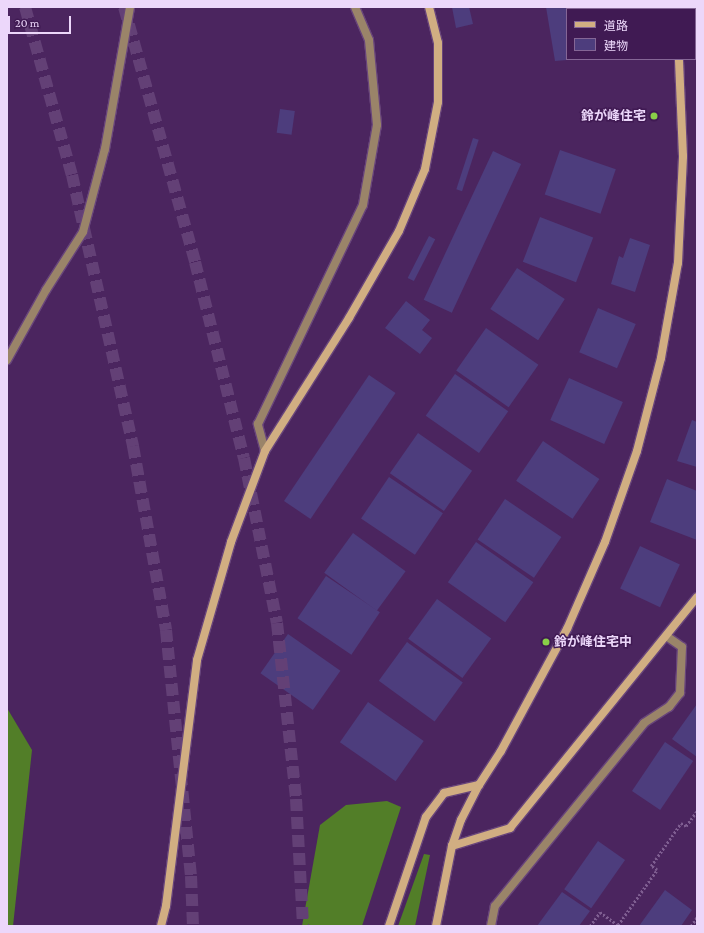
<!DOCTYPE html>
<html>
<head>
<meta charset="utf-8">
<style>
  body { margin:0 }
  #map { position:relative; width:704px; height:933px; overflow:hidden; background:#4b255f; font-family:"Crimson Pro","Noto Sans JP",serif }
  div>[style] { position:absolute }
  .forest>* { inset:0; background:#527e28 }
  .building>* { inset:0; background:#4d3d7d; transform-origin:0 0 }
  .highway-tunnel>* { height:12px; margin-top:-6px; transform-origin:0; background:repeating-linear-gradient(90deg,#634076 0 12px,transparent 0 18px) }
  .path>* { height:2.5px; margin-top:-1.25px; transform-origin:0; background:repeating-linear-gradient(90deg,#7f5e91 0 2px,transparent 0 4px) }
  .roads { filter:drop-shadow(1px 0 #68457b) drop-shadow(-1px 0 #68457b) drop-shadow(0 1px #68457b) drop-shadow(0 -1px #68457b) }
  .lane>* { height:8px; margin:-4px; padding:0 4px; transform-origin:4px; border-radius:4px; background:#9a8469 }
  .street>* { height:8px; margin:-4px; padding:0 4px; transform-origin:4px; border-radius:4px; background:#9a8469 }
  .secondary>* { height:8px; margin:-4px; padding:0 4px; transform-origin:4px; border-radius:4px; background:#d1ae82 }
  .dots>* { width:11px; height:11px; translate:-50% -50%; box-sizing:border-box; border:2px solid #401a53; border-radius:50% }
  span { translate:-50% -50%; white-space:nowrap; text-align:center; line-height:1.15; -webkit-text-stroke:3px #401a53; paint-order:stroke }
  .poi-label { font-size:13px; color:#ecd7fa; font-weight:700 }
  .right { translate:-100% -50%; text-align:right }
  .left { translate:0 -50%; text-align:left }
  .frame { position:absolute; inset:0; border:8px solid #ecd7fa; pointer-events:none }
  .legend { position:absolute; left:566px; top:8px; width:130px; height:52px; box-sizing:border-box; background:#401a53; border:1px solid #856696; margin:0; padding:5px 7px; list-style:none; font-size:12px; color:#ecd7fa }
  .legend li { display:flex; align-items:center; gap:8px; height:20px }
  .legend b { width:20px; border:1px solid #856696 }
  .scale { position:absolute; left:8px; top:16px; width:63px; height:18px; box-sizing:border-box; border:2px solid #ecd7fa; border-top:0; padding-left:5px; font-size:12px; line-height:14px; white-space:nowrap; color:#ecd7fa; -webkit-text-stroke:3px #401a53; paint-order:stroke }
</style>
</head>
<body>
<div id="map">
  <div class="forest">
    <div style="clip-path:polygon(7px 708px,32px 750px,13px 926px,7px 926px)"></div>
    <div style="clip-path:polygon(387px 801px,401px 807px,362px 926px,302px 926px,320px 825px,346px 805px)"></div>
    <div style="clip-path:polygon(424px 854px,430px 855px,415px 926px,398px 926px)"></div>
  </div>
  <div class="building">
    <div style="clip-path:polygon(452px 7px,469px 7px,473px 24px,456px 28px)"></div>
    <div style="clip-path:polygon(546px 7px,584px 7px,584px 9px,567px 9px,567px 60px,555px 61px)"></div>
    <div style="left:280px;top:109px;width:15px;height:24px;rotate:8deg"></div>
    <div style="left:473px;top:138px;width:6px;height:54px;rotate:18deg"></div>
    <div style="left:560px;top:150px;width:59px;height:47px;rotate:19deg"></div>
    <div style="left:493px;top:151px;width:31px;height:164px;rotate:25deg"></div>
    <div style="left:540px;top:217px;width:57px;height:48px;rotate:21deg"></div>
    <div style="left:429px;top:236px;width:7px;height:47px;rotate:27deg"></div>
    <div style="clip-path:polygon(630px 238px,650px 245px,635px 292px,611px 284px,619px 256px,623px 258px)"></div>
    <div style="left:517px;top:268px;width:57px;height:49px;rotate:33deg"></div>
    <div style="clip-path:polygon(406px 301px,430px 320px,422px 330px,432px 338px,420px 354px,385px 328px)"></div>
    <div style="left:598px;top:308px;width:41px;height:48px;rotate:23deg"></div>
    <div style="left:486px;top:328px;width:64px;height:52px;rotate:35deg"></div>
    <div style="left:455px;top:374px;width:65px;height:51px;rotate:35deg"></div>
    <div style="left:369px;top:375px;width:32px;height:152px;rotate:34deg"></div>
    <div style="left:569px;top:378px;width:59px;height:46px;rotate:24deg"></div>
    <div style="clip-path:polygon(692px 420px,697px 422px,697px 467px,677px 461px)"></div>
    <div style="left:418px;top:433px;width:66px;height:49px;rotate:35deg"></div>
    <div style="left:543px;top:441px;width:68px;height:48px;rotate:34deg"></div>
    <div style="left:389px;top:477px;width:65px;height:50px;rotate:34deg"></div>
    <div style="clip-path:polygon(667px 479px,697px 491px,697px 540px,650px 522px)"></div>
    <div style="left:505px;top:499px;width:68px;height:49px;rotate:34deg"></div>
    <div style="left:353px;top:533px;width:65px;height:49px;rotate:36deg"></div>
    <div style="left:476px;top:542px;width:70px;height:49px;rotate:35deg"></div>
    <div style="left:640px;top:546px;width:44px;height:47px;rotate:25deg"></div>
    <div style="left:326px;top:576px;width:65px;height:51px;rotate:34deg"></div>
    <div style="left:437px;top:599px;width:67px;height:49px;rotate:36deg"></div>
    <div style="left:288px;top:634px;width:64px;height:48px;rotate:35deg"></div>
    <div style="left:407px;top:642px;width:69px;height:48px;rotate:36deg"></div>
    <div style="left:368px;top:702px;width:68px;height:49px;rotate:35deg"></div>
    <div style="clip-path:polygon(697px 704px,697px 757px,672px 739px)"></div>
    <div style="left:665px;top:742px;width:34px;height:59px;rotate:34deg"></div>
    <div style="left:598px;top:841px;width:33px;height:59px;rotate:35deg"></div>
    <div style="clip-path:polygon(665px 890px,692px 910px,681px 926px,639px 926px)"></div>
    <div style="clip-path:polygon(562px 892px,590px 911px,579px 926px,537px 926px)"></div>
  </div>
  <div class="highway-tunnel">
    <div style="left:25px;top:7px;width:174px;rotate:74.4deg"></div>
    <div style="left:72px;top:175px;width:278px;rotate:77.3deg"></div>
    <div style="left:133px;top:446px;width:187px;rotate:79.8deg"></div>
    <div style="left:166px;top:630px;width:247px;rotate:84.2deg"></div>
    <div style="left:191px;top:876px;width:50px;rotate:87.7deg"></div>
    <div style="left:124px;top:7px;width:265px;rotate:74.4deg"></div>
    <div style="left:195px;top:262px;width:202px;rotate:76deg"></div>
    <div style="left:244px;top:458px;width:168px;rotate:78.7deg"></div>
    <div style="left:277px;top:623px;width:177px;rotate:83.8deg"></div>
    <div style="left:296px;top:799px;width:127px;rotate:86.8deg"></div>
  </div>
  <div class="path">
    <div style="left:590px;top:926px;width:17px;rotate:-54deg"></div>
    <div style="left:600px;top:912px;width:22px;rotate:36deg"></div>
    <div style="left:618px;top:925px;width:67px;rotate:-54.7deg"></div>
    <div style="left:657px;top:870px;width:7px;rotate:-146deg"></div>
    <div style="left:651px;top:866px;width:52px;rotate:-55.1deg"></div>
    <div style="left:681px;top:823px;width:6px;rotate:31deg"></div>
    <div style="left:686px;top:826px;width:19px;rotate:-54deg"></div>
    <div style="left:691px;top:926px;width:11px;rotate:-56deg"></div>
  </div>
  <div class="roads">
    <div class="lane">
      <div style="left:7px;top:360px;width:80px;rotate:-60.9deg"></div>
      <div style="left:46px;top:290px;width:69px;rotate:-57.5deg"></div>
      <div style="left:83px;top:232px;width:86px;rotate:-75.2deg"></div>
      <div style="left:105px;top:149px;width:144px;rotate:-80deg"></div>
    </div>
    <div class="street">
      <div style="left:265px;top:451px;width:28px;rotate:-105deg"></div>
      <div style="left:258px;top:424px;width:243px;rotate:-64.4deg"></div>
      <div style="left:363px;top:205px;width:81px;rotate:-80.1deg"></div>
      <div style="left:377px;top:125px;width:85px;rotate:-95.4deg"></div>
      <div style="left:369px;top:40px;width:36px;rotate:-113deg"></div>
      <div style="left:491px;top:926px;width:20px;rotate:-79deg"></div>
      <div style="left:495px;top:906px;width:236px;rotate:-50.8deg"></div>
      <div style="left:644px;top:723px;width:30px;rotate:-33deg"></div>
      <div style="left:669px;top:707px;width:18px;rotate:-52deg"></div>
      <div style="left:680px;top:693px;width:46px;rotate:-87.5deg"></div>
      <div style="left:682px;top:647px;width:19px;rotate:-145deg"></div>
    </div>
    <div class="secondary">
      <div style="left:674px;top:7px;width:2px;rotate:90deg"></div>
      <div style="left:452px;top:846px;width:61px;rotate:-17.2deg"></div>
      <div style="left:510px;top:828px;width:297px;rotate:-51deg"></div>
      <div style="left:161px;top:926px;width:21px;rotate:-76deg"></div>
      <div style="left:166px;top:906px;width:248px;rotate:-82.8deg"></div>
      <div style="left:197px;top:660px;width:123px;rotate:-73.9deg"></div>
      <div style="left:231px;top:542px;width:97px;rotate:-69.5deg"></div>
      <div style="left:265px;top:451px;width:157px;rotate:-57.7deg"></div>
      <div style="left:349px;top:318px;width:100px;rotate:-60.1deg"></div>
      <div style="left:399px;top:231px;width:67px;rotate:-67.2deg"></div>
      <div style="left:425px;top:169px;width:68px;rotate:-79deg"></div>
      <div style="left:438px;top:102px;width:59px;rotate:-90deg"></div>
      <div style="left:438px;top:43px;width:37px;rotate:-104deg"></div>
      <div style="left:389px;top:926px;width:115px;rotate:-71.3deg"></div>
      <div style="left:426px;top:817px;width:30px;rotate:-53deg"></div>
      <div style="left:444px;top:793px;width:36px;rotate:-13deg"></div>
      <div style="left:436px;top:926px;width:82px;rotate:-78.7deg"></div>
      <div style="left:452px;top:846px;width:28px;rotate:-71deg"></div>
      <div style="left:461px;top:820px;width:39px;rotate:-63deg"></div>
      <div style="left:479px;top:785px;width:40px;rotate:-57.1deg"></div>
      <div style="left:501px;top:751px;width:139px;rotate:-61.6deg"></div>
      <div style="left:567px;top:629px;width:95px;rotate:-66.4deg"></div>
      <div style="left:605px;top:542px;width:96px;rotate:-70.6deg"></div>
      <div style="left:637px;top:451px;width:96px;rotate:-75.5deg"></div>
      <div style="left:661px;top:358px;width:97px;rotate:-79.9deg"></div>
      <div style="left:678px;top:263px;width:107px;rotate:-87.3deg"></div>
      <div style="left:683px;top:156px;width:97px;rotate:-92.4deg"></div>
    </div>
  </div>
  <div class="dots">
    <div style="left:654px;top:116px;background:#89cf48"></div>
    <div style="left:546px;top:642px;background:#89cf48"></div>
  </div>
  <div class="poi-label">
    <span class="right" style="left:646px;top:116px">鈴が峰住宅</span>
    <span class="left" style="left:554px;top:642px">鈴が峰住宅中</span>
  </div>
  <div class="frame"></div>
  <ul class="legend">
  <li><b style="height:5px;background:#d1ae82"></b>道路</li>
  <li><b style="height:11px;background:#4d3d7d"></b>建物</li>
  </ul>
  <div class="scale">20 m</div>
</div>
</body>
</html>
